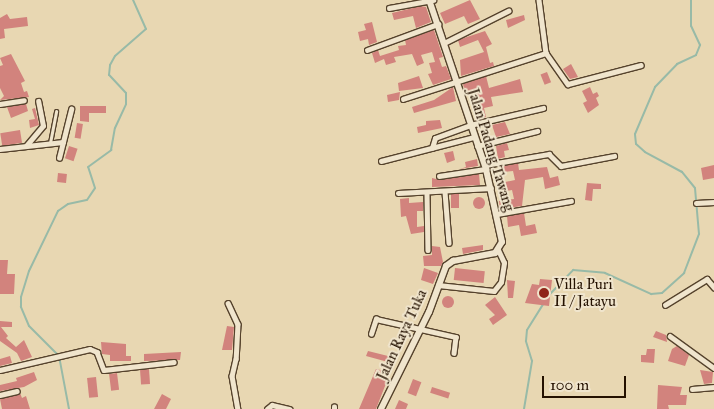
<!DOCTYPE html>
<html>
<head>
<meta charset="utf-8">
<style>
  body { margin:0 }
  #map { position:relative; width:714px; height:409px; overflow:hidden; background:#e8d7b2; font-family:"IM FELL Great Primer",serif }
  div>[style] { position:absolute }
  .stream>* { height:2px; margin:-1px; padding:0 1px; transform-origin:1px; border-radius:1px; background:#98baa7 }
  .building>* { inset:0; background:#d2837d; transform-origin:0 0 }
  .round { border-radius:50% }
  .roads { filter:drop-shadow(1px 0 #55422c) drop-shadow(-1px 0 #55422c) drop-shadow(0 1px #55422c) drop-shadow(0 -1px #55422c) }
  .lane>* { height:2.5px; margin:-1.25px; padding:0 1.25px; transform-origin:1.25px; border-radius:1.25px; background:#f0e5cd }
  .street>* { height:4.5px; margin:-2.25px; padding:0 2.25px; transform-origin:2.25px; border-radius:2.25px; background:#f0e5cd }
  .secondary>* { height:6px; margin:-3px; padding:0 3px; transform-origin:3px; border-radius:3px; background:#f0e5cd }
  .dots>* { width:14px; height:14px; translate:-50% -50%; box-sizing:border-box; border:2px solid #f0e5cd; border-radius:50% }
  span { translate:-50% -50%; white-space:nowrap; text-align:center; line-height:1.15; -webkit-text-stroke:4px #f0e5cd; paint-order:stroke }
  .street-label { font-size:15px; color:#241100 }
  .poi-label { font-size:15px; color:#241100 }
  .left { translate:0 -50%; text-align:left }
  .scale { position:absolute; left:542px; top:376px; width:84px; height:22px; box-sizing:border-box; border:2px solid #241100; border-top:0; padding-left:6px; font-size:15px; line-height:18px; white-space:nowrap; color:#241100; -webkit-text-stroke:4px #f0e5cd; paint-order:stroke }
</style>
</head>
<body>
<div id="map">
  <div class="stream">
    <div style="left:549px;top:295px;width:35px;rotate:-46deg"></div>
    <div style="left:573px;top:270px;width:32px;rotate:5deg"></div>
    <div style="left:605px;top:273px;width:51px;rotate:24.5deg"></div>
    <div style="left:651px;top:294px;width:11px;rotate:-5deg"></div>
    <div style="left:662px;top:293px;width:30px;rotate:-42deg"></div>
    <div style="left:684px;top:273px;width:42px;rotate:-69deg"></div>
    <div style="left:699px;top:234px;width:46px;rotate:-95deg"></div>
    <div style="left:695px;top:188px;width:21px;rotate:-129deg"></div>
    <div style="left:682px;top:172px;width:42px;rotate:-151.6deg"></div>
    <div style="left:645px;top:152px;width:12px;rotate:-138deg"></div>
    <div style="left:636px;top:144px;width:10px;rotate:-96deg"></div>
    <div style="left:635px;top:134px;width:51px;rotate:-66.9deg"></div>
    <div style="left:655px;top:87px;width:32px;rotate:-46deg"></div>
    <div style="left:677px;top:64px;width:21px;rotate:-25deg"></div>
    <div style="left:696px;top:55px;width:11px;rotate:-68deg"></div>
    <div style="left:700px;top:45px;width:21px;rotate:-115deg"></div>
    <div style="left:691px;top:26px;width:26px;rotate:-90deg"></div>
    <div style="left:69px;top:409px;width:54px;rotate:-100.7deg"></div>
    <div style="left:59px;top:356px;width:42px;rotate:-135deg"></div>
    <div style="left:29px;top:326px;width:21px;rotate:-113deg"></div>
    <div style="left:21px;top:307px;width:10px;rotate:-90deg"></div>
    <div style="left:21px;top:297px;width:27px;rotate:-73deg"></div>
    <div style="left:29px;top:271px;width:67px;rotate:-64.2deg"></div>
    <div style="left:58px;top:211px;width:12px;rotate:-35deg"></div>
    <div style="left:68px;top:204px;width:19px;rotate:-12deg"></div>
    <div style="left:87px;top:200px;width:14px;rotate:-56deg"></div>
    <div style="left:95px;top:188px;width:22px;rotate:-108deg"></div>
    <div style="left:88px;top:167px;width:29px;rotate:-36deg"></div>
    <div style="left:111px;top:150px;width:22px;rotate:-80deg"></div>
    <div style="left:115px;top:128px;width:26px;rotate:-65deg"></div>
    <div style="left:126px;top:104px;width:11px;rotate:-90deg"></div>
    <div style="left:126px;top:93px;width:25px;rotate:-133deg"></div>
    <div style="left:109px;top:75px;width:10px;rotate:-84deg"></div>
    <div style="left:110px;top:65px;width:10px;rotate:-61deg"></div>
    <div style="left:115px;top:56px;width:41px;rotate:-41.1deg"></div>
    <div style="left:146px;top:29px;width:32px;rotate:-114deg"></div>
    <div style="left:524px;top:409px;width:49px;rotate:-80.5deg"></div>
    <div style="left:532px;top:361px;width:21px;rotate:-107deg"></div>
    <div style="left:526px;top:341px;width:11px;rotate:-85deg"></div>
    <div style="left:527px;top:330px;width:32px;rotate:-58deg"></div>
  </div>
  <div class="building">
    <div style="clip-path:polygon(470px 0,480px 19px,468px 24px,464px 16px,445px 24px,440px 13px)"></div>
    <div style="clip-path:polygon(421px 6px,426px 7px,431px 22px,416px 28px,413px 16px,394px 20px,392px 13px)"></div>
    <div style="clip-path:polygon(7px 14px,10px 19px,27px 17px,28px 26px,4px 29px,5px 38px,0 39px,0 18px)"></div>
    <div style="clip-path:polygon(524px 15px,525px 20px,508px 28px,506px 20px)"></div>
    <div style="clip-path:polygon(372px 22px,377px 42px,369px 45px,368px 39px,360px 41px,358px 32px,366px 30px,364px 24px)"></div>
    <div style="clip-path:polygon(434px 30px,443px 57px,439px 58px,442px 67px,446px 66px,451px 79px,433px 85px,428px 74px,432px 73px,429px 63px,435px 62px,432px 52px,421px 55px,424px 63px,417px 66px,412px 54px,394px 57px,396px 62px,386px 65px,384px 59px,375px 63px,372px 53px,378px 50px,380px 56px,399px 50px,398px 46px,406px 45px,405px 40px)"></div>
    <div style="clip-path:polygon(485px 31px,492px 44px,486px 47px,490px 63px,493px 62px,494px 66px,461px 76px,460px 60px,484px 52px,478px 40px,460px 47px,458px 40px)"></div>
    <div style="clip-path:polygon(11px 54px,25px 81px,21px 83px,24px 92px,27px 91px,29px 97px,0 100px,4px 96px,0 88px,0 66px,3px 65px,0 58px)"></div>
    <div style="clip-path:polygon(571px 64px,578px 77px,570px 79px,563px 69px)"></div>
    <div style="left:547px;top:72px;width:11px;height:7px;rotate:68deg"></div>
    <div style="clip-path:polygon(419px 76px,423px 88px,399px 91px,398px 83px)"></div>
    <div style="clip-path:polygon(486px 76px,489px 88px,520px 79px,523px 92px,491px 97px,493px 106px,484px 108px,486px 117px,476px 119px,471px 91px,465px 92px,463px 84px)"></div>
    <div style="clip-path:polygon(453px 87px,456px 101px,414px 113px,412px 107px,434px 100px)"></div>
    <div style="clip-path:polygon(590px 87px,593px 94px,597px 92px,599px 96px,596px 98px,599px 105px,588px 113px,583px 103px,587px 101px,582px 91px)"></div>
    <div style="clip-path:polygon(400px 92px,399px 100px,388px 102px,387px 95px)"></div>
    <div style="clip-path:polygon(26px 104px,28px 111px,11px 118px,7px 107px)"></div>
    <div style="clip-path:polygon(80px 106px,106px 106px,106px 113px,89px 113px,89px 122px,80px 121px)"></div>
    <div style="clip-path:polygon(35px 108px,39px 125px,30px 128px,29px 120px,35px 119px,32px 109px)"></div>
    <div style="clip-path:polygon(440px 120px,442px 128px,418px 133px,417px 127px,426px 125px,426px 121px)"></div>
    <div style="clip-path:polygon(505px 122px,510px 134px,496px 137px,492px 125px)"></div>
    <div style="left:77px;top:123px;width:6px;height:15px;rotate:9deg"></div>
    <div style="left:20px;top:130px;width:13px;height:20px;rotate:81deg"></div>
    <div style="clip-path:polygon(507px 143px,509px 150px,504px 151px,505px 157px,498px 159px,496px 146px)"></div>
    <div style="left:69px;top:146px;width:9px;height:13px;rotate:18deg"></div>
    <div style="clip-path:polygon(453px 151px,455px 160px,447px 163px,444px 153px)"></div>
    <div style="clip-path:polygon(477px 159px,478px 166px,460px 169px,466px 167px,465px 162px)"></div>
    <div style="clip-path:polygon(518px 163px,519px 170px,547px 167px,550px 178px,558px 176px,560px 185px,545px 189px,543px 177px,525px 180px,522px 206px,500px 209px,499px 201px,514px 199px,512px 190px,506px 191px,505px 182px,515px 180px,513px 171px,504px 172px,502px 166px)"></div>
    <div style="clip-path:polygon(714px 165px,714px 178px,703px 180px,701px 168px)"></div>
    <div style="left:58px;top:173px;width:9px;height:9px;rotate:6deg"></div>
    <div style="clip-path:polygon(479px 174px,480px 185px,432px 187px,432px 178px,440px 180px)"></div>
    <div style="clip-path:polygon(587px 183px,601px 184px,601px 189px,593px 189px,592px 201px,585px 200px)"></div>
    <div style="left:451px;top:194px;width:8px;height:14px"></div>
    <div class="round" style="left:473px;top:197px;width:12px;height:12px"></div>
    <div style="clip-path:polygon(409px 198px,409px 203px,423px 202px,423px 211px,417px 211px,417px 227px,424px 226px,424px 232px,411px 234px,406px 216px,401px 217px,400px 199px)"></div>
    <div style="clip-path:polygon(524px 213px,526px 226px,535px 224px,537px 233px,521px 236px,519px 225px,508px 227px,507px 216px)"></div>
    <div style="clip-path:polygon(483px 245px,483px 250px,463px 254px,462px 248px)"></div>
    <div style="clip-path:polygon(432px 246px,440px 247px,443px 262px,441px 266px,424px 266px,423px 256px,432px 255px)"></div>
    <div style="clip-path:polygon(0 260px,8px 260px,7px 274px,15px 274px,14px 294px,0 294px)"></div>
    <div style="clip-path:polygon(424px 268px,438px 273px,433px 284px,421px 280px)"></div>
    <div style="left:455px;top:268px;width:30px;height:12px;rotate:6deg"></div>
    <div style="clip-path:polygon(540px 279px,552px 280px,549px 306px,525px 303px,532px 284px,539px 285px)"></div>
    <div style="clip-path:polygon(507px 280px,515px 281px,513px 298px,508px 298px)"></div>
    <div class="round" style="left:442px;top:296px;width:12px;height:12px"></div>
    <div style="clip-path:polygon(495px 297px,507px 315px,493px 325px,489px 319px,495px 315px,485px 305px)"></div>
    <div style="clip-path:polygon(0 321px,12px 322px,12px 327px,1px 327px,8px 336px,6px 338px,16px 347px,24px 340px,32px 357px,21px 361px,17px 353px,0 341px)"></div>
    <div style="clip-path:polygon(227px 326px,234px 327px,232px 350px,222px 350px)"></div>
    <div style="clip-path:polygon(656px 331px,666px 335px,667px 342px,653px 337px)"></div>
    <div style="clip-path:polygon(101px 342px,126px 344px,126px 356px,131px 356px,131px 361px,110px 361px,110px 355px,102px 354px)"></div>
    <div style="clip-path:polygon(677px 346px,689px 355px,685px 366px,668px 361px,672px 349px)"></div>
    <div style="clip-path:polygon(647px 349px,655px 349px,654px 363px,641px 362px,641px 355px,646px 355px)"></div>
    <div style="clip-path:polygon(368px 351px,396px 358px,376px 409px,359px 409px,376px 369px,385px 371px,388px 362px,366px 356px)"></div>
    <div style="clip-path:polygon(181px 352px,180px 360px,144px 361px,144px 354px)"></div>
    <div style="clip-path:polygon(10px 356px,12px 363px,0 366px,0 359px)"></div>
    <div style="left:149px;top:369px;width:15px;height:9px;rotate:86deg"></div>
    <div style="clip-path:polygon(700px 370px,713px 372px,712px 383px,704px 384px)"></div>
    <div style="clip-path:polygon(34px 372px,37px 380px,24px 387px,0 391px,0 385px,17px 381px,16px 378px)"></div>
    <div style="left:117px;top:373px;width:17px;height:8px;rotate:83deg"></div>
    <div style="left:96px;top:377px;width:20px;height:9px;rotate:84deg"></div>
    <div style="left:413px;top:379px;width:9px;height:15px;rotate:21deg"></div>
    <div style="clip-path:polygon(658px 385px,682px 387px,680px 395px,687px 395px,686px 405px,668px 405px,669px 409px,657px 409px)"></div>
    <div style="left:432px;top:387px;width:19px;height:6px;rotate:18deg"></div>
    <div style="clip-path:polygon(20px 393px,22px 398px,26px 396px,30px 409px,2px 409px,0 399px)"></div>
    <div style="clip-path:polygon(162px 394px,171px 399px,166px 409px,154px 409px)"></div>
    <div style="clip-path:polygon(399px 400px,408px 404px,406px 409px,395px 409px)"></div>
  </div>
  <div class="roads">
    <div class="lane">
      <div style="left:50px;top:143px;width:32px;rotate:-79deg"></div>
    </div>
    <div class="street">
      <div style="left:539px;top:0;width:53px;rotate:82.5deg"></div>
      <div style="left:546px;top:53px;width:38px;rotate:55deg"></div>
      <div style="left:568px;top:84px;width:75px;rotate:-14.6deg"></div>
      <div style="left:389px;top:8px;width:45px;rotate:-10.3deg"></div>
      <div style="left:444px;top:43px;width:72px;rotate:-26.6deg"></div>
      <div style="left:367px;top:50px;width:76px;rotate:-20.1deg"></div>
      <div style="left:403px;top:99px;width:150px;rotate:-17.8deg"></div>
      <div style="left:0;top:104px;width:24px;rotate:-9deg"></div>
      <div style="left:26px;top:146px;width:26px;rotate:-50deg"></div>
      <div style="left:43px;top:126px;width:25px;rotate:-101deg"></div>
      <div style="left:477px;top:146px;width:62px;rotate:-14deg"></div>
      <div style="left:432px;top:148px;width:10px;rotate:-73deg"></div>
      <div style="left:435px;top:138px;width:37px;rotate:-20deg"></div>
      <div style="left:470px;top:125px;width:75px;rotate:-13.1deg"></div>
      <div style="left:0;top:149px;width:63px;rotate:-6.3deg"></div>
      <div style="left:63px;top:142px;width:34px;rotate:-76deg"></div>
      <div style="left:59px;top:158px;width:16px;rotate:-76deg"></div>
      <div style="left:381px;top:161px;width:96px;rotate:-14.5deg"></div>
      <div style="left:485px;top:165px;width:65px;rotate:-9.8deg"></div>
      <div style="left:549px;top:154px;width:17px;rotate:45deg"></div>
      <div style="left:561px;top:166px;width:54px;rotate:-10.7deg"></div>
      <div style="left:439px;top:176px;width:48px;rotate:-8.5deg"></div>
      <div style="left:445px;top:192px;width:51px;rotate:85.5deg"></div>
      <div style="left:398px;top:193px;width:93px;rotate:-3.1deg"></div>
      <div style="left:427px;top:194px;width:56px;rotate:89deg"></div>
      <div style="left:696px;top:203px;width:18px;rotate:-3deg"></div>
      <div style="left:497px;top:214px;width:75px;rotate:-10deg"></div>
      <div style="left:438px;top:285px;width:56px;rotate:6.1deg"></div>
      <div style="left:494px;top:291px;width:11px;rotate:-52deg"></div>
      <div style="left:501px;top:282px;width:19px;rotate:-81deg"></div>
      <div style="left:504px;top:263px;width:14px;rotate:-115deg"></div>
      <div style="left:228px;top:303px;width:23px;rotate:65deg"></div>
      <div style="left:238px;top:324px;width:35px;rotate:93deg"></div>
      <div style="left:236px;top:359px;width:17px;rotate:103deg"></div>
      <div style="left:232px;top:376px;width:34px;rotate:80deg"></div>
      <div style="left:665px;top:305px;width:49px;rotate:-31.8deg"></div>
      <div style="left:707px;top:279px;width:11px;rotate:49deg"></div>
      <div style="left:371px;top:334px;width:16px;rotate:-72deg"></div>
      <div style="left:376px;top:319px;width:82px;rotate:12.7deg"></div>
      <div style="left:456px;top:337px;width:16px;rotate:97deg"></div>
      <div style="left:670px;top:336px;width:54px;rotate:36deg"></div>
      <div style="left:0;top:370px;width:92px;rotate:-13.1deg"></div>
      <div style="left:90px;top:349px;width:8px;rotate:23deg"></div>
      <div style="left:97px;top:352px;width:19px;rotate:69deg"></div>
      <div style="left:104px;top:370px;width:70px;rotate:-6.5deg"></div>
      <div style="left:692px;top:389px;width:22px;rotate:-5deg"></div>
      <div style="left:0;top:395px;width:17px;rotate:-13deg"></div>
      <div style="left:267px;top:409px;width:6px;rotate:-39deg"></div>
      <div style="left:272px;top:405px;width:18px;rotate:13deg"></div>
      <div style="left:334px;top:409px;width:2px;rotate:-90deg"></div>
    </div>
    <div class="secondary">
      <div style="left:381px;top:409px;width:108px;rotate:-63.7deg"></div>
      <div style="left:429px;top:312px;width:49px;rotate:-69.7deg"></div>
      <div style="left:446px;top:266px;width:9px;rotate:-36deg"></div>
      <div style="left:453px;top:261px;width:43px;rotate:-10.8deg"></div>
      <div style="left:495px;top:253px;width:13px;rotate:-58deg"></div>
      <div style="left:502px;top:242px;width:75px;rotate:-102.4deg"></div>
      <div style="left:486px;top:169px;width:178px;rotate:-108.6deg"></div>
    </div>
  </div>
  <div class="dots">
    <div style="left:544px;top:293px;background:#8f2418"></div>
  </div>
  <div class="street-label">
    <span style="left:491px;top:150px;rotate:73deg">Jalan Padang Tawang</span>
    <span style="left:402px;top:335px;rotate:-65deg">Jalan Raya Tuka</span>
  </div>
  <div class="poi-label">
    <span class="left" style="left:554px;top:293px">Villa Puri<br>II / Jatayu</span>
  </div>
  <div class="scale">100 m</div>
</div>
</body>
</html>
